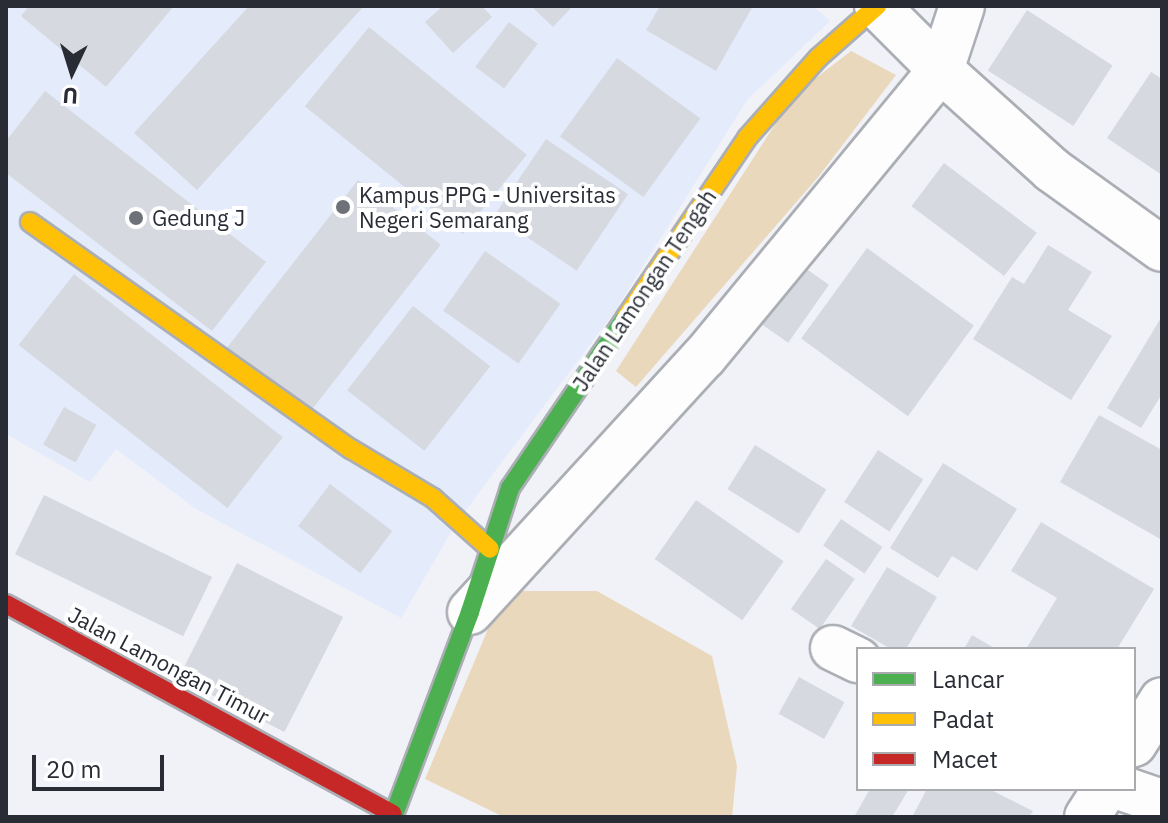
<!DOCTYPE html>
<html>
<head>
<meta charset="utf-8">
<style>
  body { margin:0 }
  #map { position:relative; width:1168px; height:823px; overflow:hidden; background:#f0f2f8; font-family:"IBM Plex Sans",sans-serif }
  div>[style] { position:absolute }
  .built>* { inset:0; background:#e4ebfb }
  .green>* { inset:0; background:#ead8bd }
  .building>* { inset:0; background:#d6d9e0; transform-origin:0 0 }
  .roads { filter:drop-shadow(2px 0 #abaeb4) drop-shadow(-2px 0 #abaeb4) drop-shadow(0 2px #abaeb4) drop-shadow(0 -2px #abaeb4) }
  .street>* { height:44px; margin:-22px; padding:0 22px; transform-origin:22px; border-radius:22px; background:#fdfdfe }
  .fast>* { height:18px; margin:-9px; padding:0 9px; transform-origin:9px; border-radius:9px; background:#4caf50 }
  .slow>* { height:18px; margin:-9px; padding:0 9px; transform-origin:9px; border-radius:9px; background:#ffc107 }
  .jam>* { height:18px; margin:-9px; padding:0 9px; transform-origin:9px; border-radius:9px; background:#c62828 }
  .dots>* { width:22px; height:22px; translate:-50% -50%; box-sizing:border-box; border:4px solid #fefffe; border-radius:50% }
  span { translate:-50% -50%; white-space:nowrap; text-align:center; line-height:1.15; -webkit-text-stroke:8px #fefffe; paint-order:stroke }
  .poi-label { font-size:22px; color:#292c35 }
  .left { translate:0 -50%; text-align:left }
  .street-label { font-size:22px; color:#292c35 }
  .frame { position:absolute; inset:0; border:8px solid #292c35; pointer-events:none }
  .legend { position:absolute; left:856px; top:647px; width:280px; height:144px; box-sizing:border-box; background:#fefffe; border:2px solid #a9abae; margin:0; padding:10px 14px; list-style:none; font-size:24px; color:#292c35 }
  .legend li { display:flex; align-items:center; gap:16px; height:40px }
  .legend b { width:40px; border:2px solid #a9abae }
  .north { position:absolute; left:32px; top:32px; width:80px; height:80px; -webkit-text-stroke:6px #fefffe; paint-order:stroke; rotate:184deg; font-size:22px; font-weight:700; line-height:32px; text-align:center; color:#292c35 }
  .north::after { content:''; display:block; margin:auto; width:28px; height:36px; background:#292c35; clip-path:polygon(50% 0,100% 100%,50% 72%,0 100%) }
  .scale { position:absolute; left:32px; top:755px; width:132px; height:36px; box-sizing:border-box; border:4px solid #292c35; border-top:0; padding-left:10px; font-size:24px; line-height:28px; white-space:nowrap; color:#292c35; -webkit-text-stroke:6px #fefffe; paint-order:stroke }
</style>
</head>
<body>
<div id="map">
  <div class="built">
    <div style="clip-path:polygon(6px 6px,813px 6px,830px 21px,747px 100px,613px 314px,457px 522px,401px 618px,196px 509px,116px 449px,90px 482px,6px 434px)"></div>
  </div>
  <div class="green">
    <div style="clip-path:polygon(851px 51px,896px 75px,819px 176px,636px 387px,616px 371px,794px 95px)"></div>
    <div style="clip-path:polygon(504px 591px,597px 591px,712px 656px,737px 766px,732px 817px,504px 817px,425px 779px)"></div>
  </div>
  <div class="building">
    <div style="clip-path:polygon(29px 6px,174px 6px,106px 87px,21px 16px)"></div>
    <div style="clip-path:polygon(249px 6px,364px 6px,197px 190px,134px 133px)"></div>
    <div style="clip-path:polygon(443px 6px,482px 6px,492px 17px,453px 53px,425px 22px)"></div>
    <div style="clip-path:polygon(531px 6px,573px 6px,553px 27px)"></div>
    <div style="clip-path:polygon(660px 6px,753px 6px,716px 71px,646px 30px)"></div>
    <div style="left:1027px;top:10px;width:102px;height:72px;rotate:33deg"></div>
    <div style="left:509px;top:22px;width:36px;height:56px;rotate:37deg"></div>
    <div style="left:369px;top:27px;width:203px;height:102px;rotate:39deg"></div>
    <div style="left:617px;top:58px;width:103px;height:97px;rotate:36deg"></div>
    <div style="clip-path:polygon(1151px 72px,1162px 79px,1162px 175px,1107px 138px)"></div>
    <div style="clip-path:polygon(45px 91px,266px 262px,212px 331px,6px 173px,6px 141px)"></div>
    <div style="left:546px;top:139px;width:99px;height:92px;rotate:34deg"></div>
    <div style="left:944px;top:163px;width:116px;height:54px;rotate:37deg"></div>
    <div style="left:358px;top:180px;width:105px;height:215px;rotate:38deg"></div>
    <div style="clip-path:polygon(1048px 245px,1092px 272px,1068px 310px,1112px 336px,1071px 400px,973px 339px,1012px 277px,1024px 284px)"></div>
    <div style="left:867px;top:248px;width:132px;height:112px;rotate:36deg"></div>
    <div style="left:485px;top:251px;width:92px;height:73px;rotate:35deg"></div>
    <div style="left:788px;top:256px;width:50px;height:71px;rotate:35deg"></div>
    <div style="left:74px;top:274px;width:265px;height:90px;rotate:38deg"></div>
    <div style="left:413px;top:306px;width:98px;height:107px;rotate:38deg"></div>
    <div style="clip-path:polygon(1162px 316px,1162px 394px,1141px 428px,1107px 408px)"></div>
    <div style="left:64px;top:407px;width:37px;height:43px;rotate:29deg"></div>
    <div style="clip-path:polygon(1099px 415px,1162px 450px,1162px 540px,1060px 482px)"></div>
    <div style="left:755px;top:445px;width:84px;height:52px;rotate:32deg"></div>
    <div style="left:878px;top:450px;width:54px;height:62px;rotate:33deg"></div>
    <div style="clip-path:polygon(943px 463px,1017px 509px,977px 571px,952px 556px,938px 578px,890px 548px)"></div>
    <div style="left:330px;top:484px;width:78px;height:53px;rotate:37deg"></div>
    <div style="left:44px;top:495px;width:187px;height:66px;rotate:26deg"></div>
    <div style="left:696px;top:500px;width:107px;height:72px;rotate:35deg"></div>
    <div style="left:841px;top:519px;width:50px;height:32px;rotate:34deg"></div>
    <div style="clip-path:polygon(1041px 522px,1154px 589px,1117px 649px,1026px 649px,1057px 598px,1011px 571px)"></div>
    <div style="left:826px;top:559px;width:35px;height:61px;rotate:35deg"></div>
    <div style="left:237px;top:563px;width:119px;height:129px;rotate:27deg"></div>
    <div style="clip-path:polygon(887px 567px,937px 597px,906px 649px,891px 649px,851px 626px)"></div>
    <div style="clip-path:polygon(972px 635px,996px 649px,964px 649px)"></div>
    <div style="left:799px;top:677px;width:52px;height:42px;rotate:29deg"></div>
    <div style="clip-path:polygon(870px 789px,909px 789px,892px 817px,854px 817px)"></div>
    <div style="clip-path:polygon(927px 789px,989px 789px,1033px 811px,1029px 817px,912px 817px)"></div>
  </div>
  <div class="roads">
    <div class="street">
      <div style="left:877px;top:6px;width:91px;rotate:45deg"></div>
      <div style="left:941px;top:70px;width:149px;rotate:42deg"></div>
      <div style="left:1052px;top:170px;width:135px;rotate:35.7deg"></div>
      <div style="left:470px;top:612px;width:346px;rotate:-47.5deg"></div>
      <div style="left:704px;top:357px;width:372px;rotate:-50.5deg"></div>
      <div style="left:941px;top:70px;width:67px;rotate:-71.8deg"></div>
      <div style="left:833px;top:648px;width:28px;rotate:26deg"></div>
      <div style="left:1134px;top:744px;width:52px;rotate:-57.5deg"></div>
      <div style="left:1124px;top:789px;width:40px;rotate:18.9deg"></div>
      <div style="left:1087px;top:817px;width:33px;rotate:-57deg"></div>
    </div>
    <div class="fast">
      <div style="left:393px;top:817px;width:219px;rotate:-69.4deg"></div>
      <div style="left:470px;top:612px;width:130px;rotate:-72.1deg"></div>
      <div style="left:510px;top:488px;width:207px;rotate:-55.8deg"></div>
    </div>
    <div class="slow">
      <div style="left:30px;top:222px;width:393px;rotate:35.3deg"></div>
      <div style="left:351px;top:449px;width:96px;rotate:30.9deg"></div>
      <div style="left:433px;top:498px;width:76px;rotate:41.8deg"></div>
      <div style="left:626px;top:317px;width:216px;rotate:-55.9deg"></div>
      <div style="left:747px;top:138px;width:107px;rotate:-48.4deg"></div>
      <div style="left:818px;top:58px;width:79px;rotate:-41.4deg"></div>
    </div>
    <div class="jam">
      <div style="left:6px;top:604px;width:440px;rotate:28.5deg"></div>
    </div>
  </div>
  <div class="dots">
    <div style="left:343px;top:207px;background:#6f7179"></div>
    <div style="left:136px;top:218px;background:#6f7179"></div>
  </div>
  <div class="poi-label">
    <span class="left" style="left:359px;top:207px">Kampus PPG - Universitas<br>Negeri Semarang</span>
    <span class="left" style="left:152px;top:218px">Gedung J</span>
  </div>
  <div class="street-label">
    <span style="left:644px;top:290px;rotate:-56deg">Jalan Lamongan Tengah</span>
    <span style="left:169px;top:665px;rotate:28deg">Jalan Lamongan Timur</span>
  </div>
  <div class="frame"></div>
  <ul class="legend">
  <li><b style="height:10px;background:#4caf50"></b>Lancar</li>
  <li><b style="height:10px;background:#ffc107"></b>Padat</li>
  <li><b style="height:10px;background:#c62828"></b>Macet</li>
  </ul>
  <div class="north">U</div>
  <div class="scale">20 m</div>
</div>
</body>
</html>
